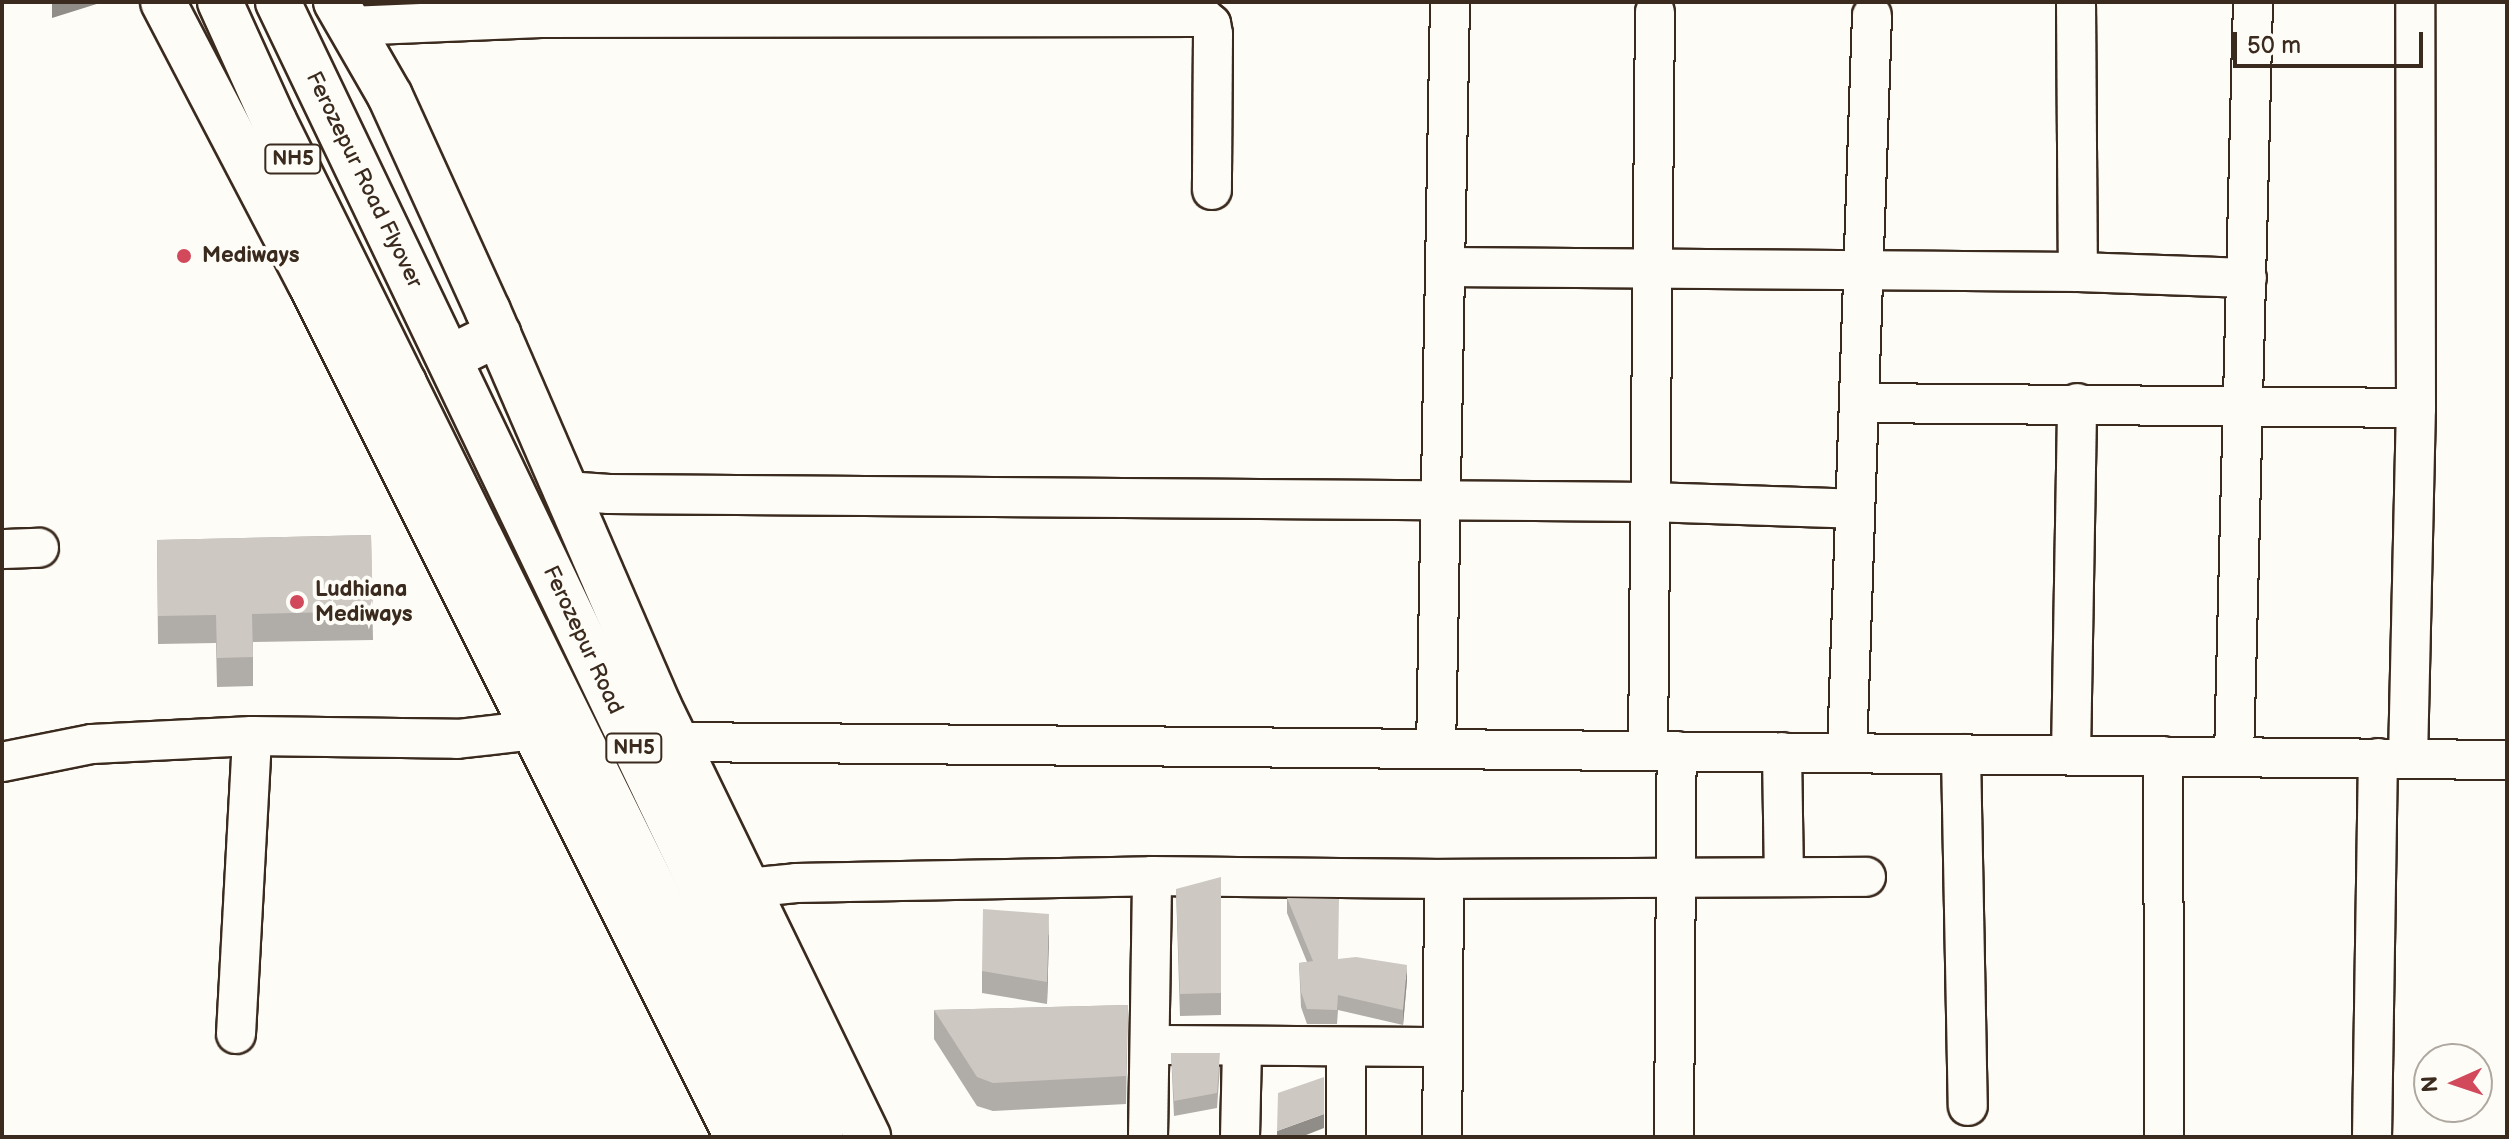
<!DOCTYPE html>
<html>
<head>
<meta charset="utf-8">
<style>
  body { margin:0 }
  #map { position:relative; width:2509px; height:1139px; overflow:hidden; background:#fdfcf7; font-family:"Balsamiq Sans",sans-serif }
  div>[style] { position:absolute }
  .roads { filter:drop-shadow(2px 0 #3b2a1e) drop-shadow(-2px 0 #3b2a1e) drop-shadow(0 2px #3b2a1e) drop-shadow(0 -2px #3b2a1e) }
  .minor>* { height:38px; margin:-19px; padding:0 19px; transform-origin:19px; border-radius:19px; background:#fdfcf7 }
  .major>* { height:44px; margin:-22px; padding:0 22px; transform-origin:22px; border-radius:22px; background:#fdfcf7 }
  .highway>* { height:44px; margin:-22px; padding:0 22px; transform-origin:22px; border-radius:22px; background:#fdfcf7 }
  .wall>* { inset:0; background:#b0aca7 }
  .shaded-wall>* { inset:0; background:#908c88 }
  .building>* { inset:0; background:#cdc8c2 }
  .dots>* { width:22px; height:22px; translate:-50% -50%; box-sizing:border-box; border:4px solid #fdfcf7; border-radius:50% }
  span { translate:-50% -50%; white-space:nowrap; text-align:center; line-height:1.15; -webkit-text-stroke:8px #fdfcf7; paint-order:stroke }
  .shield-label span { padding:2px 6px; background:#fdfcf7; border:2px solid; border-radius:6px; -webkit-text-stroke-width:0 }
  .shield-label { font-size:20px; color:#3b2a1e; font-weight:700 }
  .street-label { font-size:22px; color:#3b2a1e }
  .poi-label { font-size:22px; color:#3b2a1e; font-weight:700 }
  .left { translate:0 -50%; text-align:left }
  .frame { position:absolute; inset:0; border:4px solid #3b2a1e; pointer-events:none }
  .north { position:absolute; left:2413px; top:1043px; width:80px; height:80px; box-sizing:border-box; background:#fdfcf7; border:2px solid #afa8a0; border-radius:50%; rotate:267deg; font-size:22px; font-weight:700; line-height:32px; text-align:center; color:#3b2a1e }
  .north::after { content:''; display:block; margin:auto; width:28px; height:36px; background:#d1495b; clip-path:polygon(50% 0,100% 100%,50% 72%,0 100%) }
  .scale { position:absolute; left:2233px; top:32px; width:190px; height:36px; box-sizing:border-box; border:4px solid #3b2a1e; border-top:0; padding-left:10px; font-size:24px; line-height:28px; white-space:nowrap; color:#3b2a1e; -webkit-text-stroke:6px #fdfcf7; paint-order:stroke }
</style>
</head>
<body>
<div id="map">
  <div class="roads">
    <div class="minor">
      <div style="left:1450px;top:2px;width:747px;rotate:91.07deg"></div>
      <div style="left:1436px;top:749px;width:1071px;rotate:0.59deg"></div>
      <div style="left:2076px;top:2px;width:270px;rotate:89.6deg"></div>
      <div style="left:349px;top:26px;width:192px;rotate:-2.4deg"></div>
      <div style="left:541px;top:18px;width:662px;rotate:-0.09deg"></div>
      <div style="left:1203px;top:17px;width:11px;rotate:41deg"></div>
      <div style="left:1211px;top:24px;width:10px;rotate:79deg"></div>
      <div style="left:1213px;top:34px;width:156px;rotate:90.4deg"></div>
      <div style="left:1445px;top:267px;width:633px;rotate:0.45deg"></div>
      <div style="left:2078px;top:272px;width:169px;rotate:2deg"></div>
      <div style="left:1859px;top:403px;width:557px;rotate:0.51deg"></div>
      <div style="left:566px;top:491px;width:43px;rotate:4deg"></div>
      <div style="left:609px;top:494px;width:1040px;rotate:0.44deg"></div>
      <div style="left:1649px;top:502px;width:206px;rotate:1.9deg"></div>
      <div style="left:2px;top:549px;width:37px;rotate:-2deg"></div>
      <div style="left:677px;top:742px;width:759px;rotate:0.53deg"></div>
      <div style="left:1648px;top:751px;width:739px;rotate:-89.46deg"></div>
      <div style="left:1782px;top:752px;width:125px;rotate:89.1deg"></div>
      <div style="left:1847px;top:753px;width:738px;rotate:-88.06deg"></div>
      <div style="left:1961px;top:754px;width:352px;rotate:88.9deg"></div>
      <div style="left:2071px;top:755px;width:352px;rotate:-89deg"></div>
      <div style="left:2163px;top:756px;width:381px;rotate:89.8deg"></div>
      <div style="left:2234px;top:757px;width:755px;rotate:-88.56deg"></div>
      <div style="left:2408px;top:759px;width:351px;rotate:-88.7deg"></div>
      <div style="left:2416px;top:408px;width:406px;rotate:-90.1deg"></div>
      <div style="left:2px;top:762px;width:92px;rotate:-11.3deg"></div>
      <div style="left:92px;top:744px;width:160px;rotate:-2.9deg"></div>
      <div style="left:252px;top:736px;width:205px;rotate:0.8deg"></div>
      <div style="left:457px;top:739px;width:79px;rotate:-6.6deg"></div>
      <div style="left:1444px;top:879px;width:422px;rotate:-0.3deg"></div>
      <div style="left:747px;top:888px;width:49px;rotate:-5.8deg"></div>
      <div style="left:796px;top:883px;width:356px;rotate:-1.1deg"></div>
      <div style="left:1152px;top:876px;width:292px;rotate:0.6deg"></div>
      <div style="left:1444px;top:879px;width:258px;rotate:90.4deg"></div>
      <div style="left:236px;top:1034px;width:298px;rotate:-86.9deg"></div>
      <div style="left:1150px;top:1045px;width:293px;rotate:0.4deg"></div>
      <div style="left:1148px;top:1137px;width:261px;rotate:-89.1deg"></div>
      <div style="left:1240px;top:1137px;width:91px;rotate:-88.7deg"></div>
      <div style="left:1346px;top:1137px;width:90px;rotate:-90deg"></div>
      <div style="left:1674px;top:1137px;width:386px;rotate:-89.6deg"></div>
      <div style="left:2372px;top:1137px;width:379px;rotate:-89.1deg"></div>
    </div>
    <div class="major">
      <div style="left:163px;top:2px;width:315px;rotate:62.4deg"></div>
      <div style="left:309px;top:281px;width:957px;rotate:63.43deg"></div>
      <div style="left:336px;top:2px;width:108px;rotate:60.1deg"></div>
      <div style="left:390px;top:96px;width:236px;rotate:65.5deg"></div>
      <div style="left:488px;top:311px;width:430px;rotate:66.6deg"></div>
      <div style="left:659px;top:706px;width:479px;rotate:64.1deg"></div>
    </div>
    <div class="highway">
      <div style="left:220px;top:2px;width:131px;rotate:65.6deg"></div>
      <div style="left:274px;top:121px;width:1134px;rotate:63.66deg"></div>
      <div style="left:278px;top:2px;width:1258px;rotate:64.43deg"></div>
      <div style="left:449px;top:358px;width:55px;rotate:-26.1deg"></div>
      <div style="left:370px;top:402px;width:39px;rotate:-29deg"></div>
    </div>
  </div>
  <div class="wall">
    <div style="clip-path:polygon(371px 535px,373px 640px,253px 642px,253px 686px,217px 687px,216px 643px,158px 644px,157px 540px)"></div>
    <div style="clip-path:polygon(1176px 889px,1221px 899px,1221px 1015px,1180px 1016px)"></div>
    <div style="clip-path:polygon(1287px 898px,1338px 959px,1407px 980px,1403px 1025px,1338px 1010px,1337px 1024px,1307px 1024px,1301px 1007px,1299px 963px,1307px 962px,1287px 913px)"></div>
    <div style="clip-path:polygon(1049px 935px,1047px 1004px,982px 993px,982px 971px)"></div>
    <div style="clip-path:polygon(1128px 1005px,1126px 1104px,993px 1111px,977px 1106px,934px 1039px,934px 1010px)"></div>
    <div style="clip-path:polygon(1171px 1053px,1220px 1067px,1217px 1108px,1174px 1116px)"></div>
  </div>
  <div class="shaded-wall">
    <div style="clip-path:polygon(57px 2px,103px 2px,52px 18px,52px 4px)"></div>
    <div style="clip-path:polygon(1049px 914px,1049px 935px,1047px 1004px,1047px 982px)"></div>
    <div style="clip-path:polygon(1407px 965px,1407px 980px,1403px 1025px,1403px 1010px)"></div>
    <div style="clip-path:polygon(1324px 1114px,1324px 1128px,1301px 1137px,1277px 1137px,1277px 1131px)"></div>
  </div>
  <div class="building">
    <div style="clip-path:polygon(371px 535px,373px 611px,252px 614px,253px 657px,217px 658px,216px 615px,158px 616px,157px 540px)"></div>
    <div style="clip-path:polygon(1221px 877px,1221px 993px,1180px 994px,1176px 889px)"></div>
    <div style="clip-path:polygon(1287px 898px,1339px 899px,1338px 959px,1356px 957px,1407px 965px,1403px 1010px,1338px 995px,1337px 1010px,1307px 1009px,1301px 992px,1299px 963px,1313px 961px)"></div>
    <div style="clip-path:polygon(983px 909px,1049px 914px,1047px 982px,982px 971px)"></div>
    <div style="clip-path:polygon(1128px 1005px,1126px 1076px,993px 1083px,977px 1077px,934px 1010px)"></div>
    <div style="clip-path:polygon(1171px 1053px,1220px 1053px,1217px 1093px,1174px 1101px)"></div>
    <div style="clip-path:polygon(1324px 1077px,1324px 1114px,1277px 1131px,1278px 1093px)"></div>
  </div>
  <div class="dots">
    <div style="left:184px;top:256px;background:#d1495b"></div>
    <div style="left:297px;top:602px;background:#d1495b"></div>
  </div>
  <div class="shield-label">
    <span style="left:293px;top:159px">NH5</span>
    <span style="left:634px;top:748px">NH5</span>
  </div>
  <div class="street-label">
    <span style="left:364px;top:180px;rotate:64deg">Ferozepur Road Flyover</span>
    <span style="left:583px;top:640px;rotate:65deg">Ferozepur Road</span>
  </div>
  <div class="poi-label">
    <span class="left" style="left:202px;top:256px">Mediways</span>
    <span class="left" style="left:315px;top:602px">Ludhiana<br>Mediways</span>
  </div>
  <div class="frame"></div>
  <div class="north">N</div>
  <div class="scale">50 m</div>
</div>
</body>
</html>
